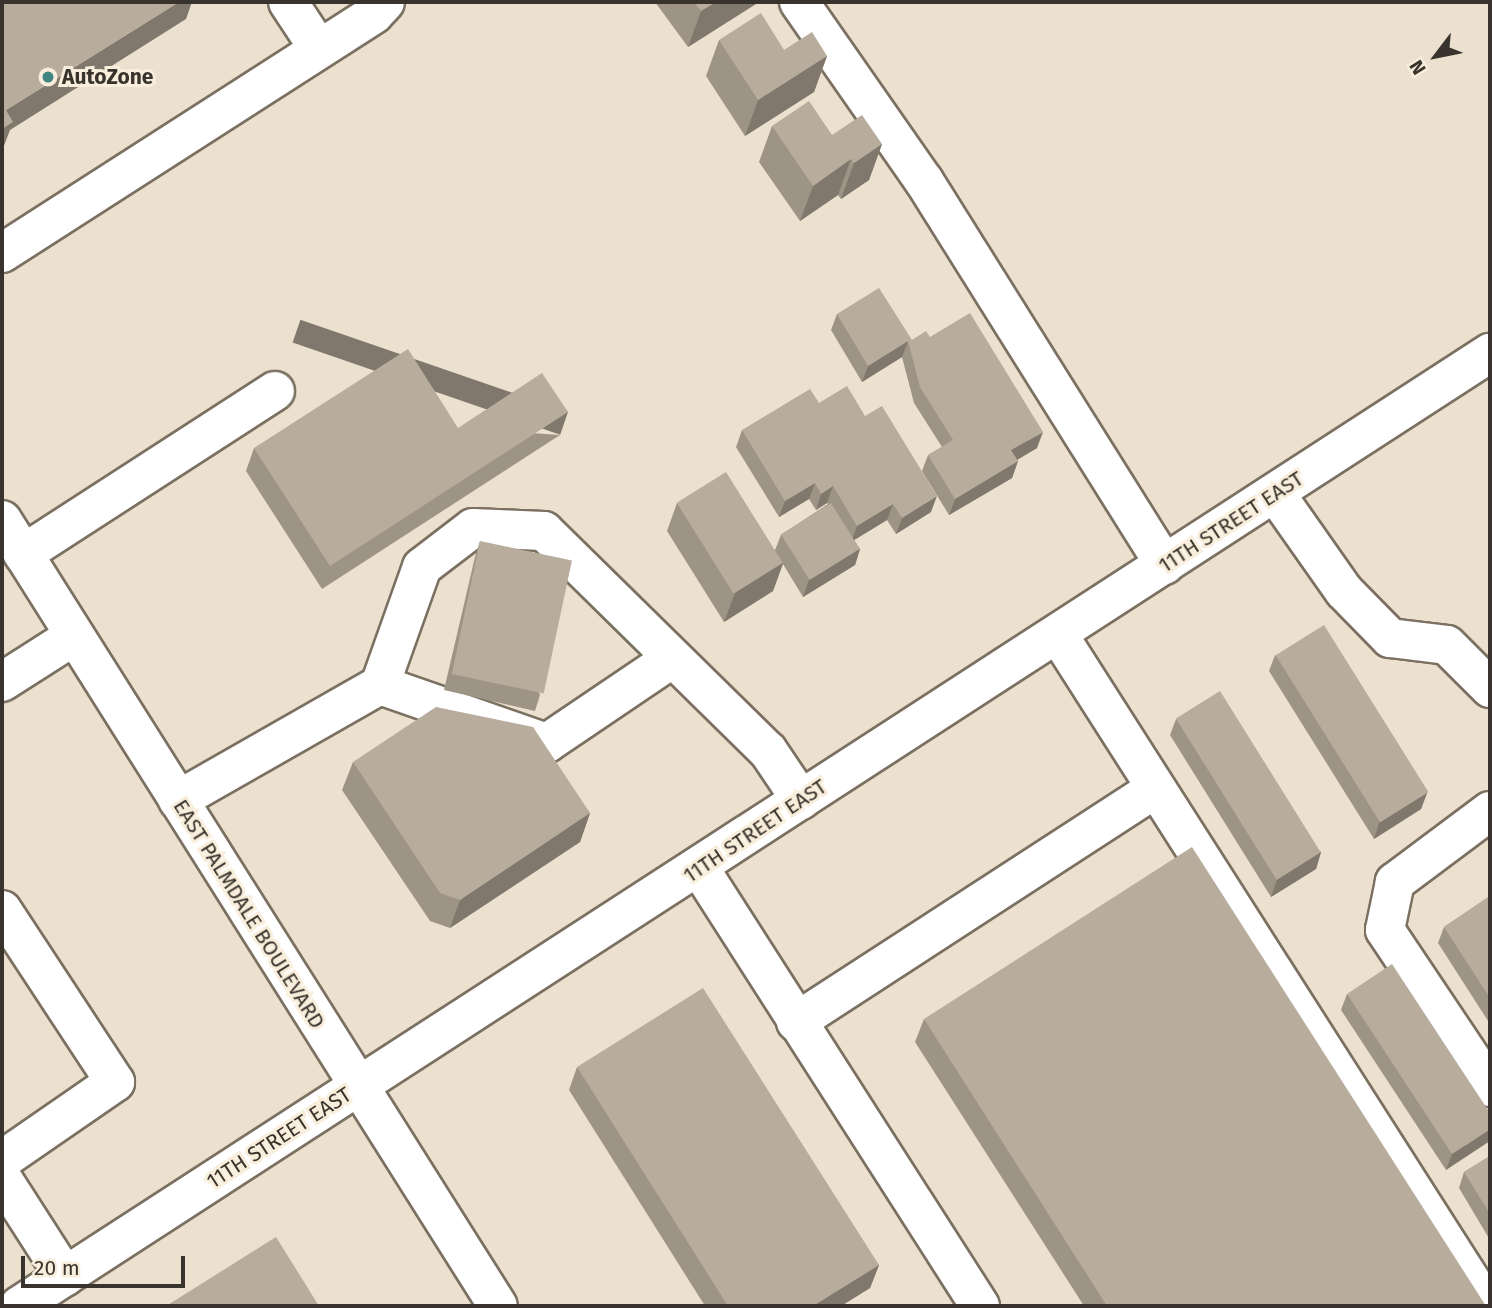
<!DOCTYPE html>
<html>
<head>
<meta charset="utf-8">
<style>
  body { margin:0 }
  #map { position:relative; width:1492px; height:1308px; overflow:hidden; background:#ece0ce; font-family:"Fira Sans",sans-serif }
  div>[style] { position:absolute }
  .roads { filter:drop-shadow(2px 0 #7b7061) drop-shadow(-2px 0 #7b7061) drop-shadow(0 2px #7b7061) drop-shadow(0 -2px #7b7061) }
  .minor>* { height:38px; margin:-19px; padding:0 19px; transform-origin:19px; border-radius:19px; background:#fff }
  .highway>* { height:38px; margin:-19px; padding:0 19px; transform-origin:19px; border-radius:19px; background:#fff }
  .wall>* { inset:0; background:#9e9486 }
  .shaded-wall>* { inset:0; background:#81786d; transform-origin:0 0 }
  .building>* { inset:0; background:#b8ac9c; transform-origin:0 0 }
  .dots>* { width:19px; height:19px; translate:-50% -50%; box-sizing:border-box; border:4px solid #f9eddb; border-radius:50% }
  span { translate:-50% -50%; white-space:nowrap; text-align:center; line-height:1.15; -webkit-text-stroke:6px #f9eddb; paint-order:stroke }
  .poi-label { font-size:21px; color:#38332d; font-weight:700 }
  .left { translate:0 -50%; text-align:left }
  .street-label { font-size:21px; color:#38332d }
  .frame { position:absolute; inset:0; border:4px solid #38332d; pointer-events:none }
  .north { position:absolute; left:1401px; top:21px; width:70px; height:70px; -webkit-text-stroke:5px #f9eddb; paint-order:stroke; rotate:238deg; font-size:19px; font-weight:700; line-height:28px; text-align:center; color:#38332d }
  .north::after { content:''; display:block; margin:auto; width:24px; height:32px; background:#38332d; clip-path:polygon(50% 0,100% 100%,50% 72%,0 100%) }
  .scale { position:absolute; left:21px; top:1256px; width:164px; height:32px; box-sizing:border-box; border:4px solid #38332d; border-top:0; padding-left:9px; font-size:21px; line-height:24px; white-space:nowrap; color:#38332d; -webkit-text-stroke:5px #f9eddb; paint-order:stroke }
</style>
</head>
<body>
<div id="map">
  <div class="roads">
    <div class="minor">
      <div style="left:288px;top:2px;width:56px;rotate:56.6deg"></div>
      <div style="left:799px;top:2px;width:218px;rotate:55.1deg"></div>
      <div style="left:924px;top:181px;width:453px;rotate:57.9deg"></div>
      <div style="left:2px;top:253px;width:442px;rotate:-32.7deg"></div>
      <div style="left:374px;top:14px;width:16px;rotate:-47deg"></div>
      <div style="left:1275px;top:493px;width:120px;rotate:54.9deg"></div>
      <div style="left:1344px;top:591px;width:66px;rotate:45.6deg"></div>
      <div style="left:1390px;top:638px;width:57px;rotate:7deg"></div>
      <div style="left:1447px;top:645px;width:61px;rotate:45deg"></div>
      <div style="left:23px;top:554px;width:300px;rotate:-32.9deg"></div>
      <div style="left:1059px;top:636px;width:795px;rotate:57.43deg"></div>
      <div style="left:2px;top:682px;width:85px;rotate:-32.6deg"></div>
      <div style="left:380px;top:685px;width:177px;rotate:19.2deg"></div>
      <div style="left:547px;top:743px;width:150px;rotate:-34.1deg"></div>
      <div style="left:178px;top:800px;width:232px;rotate:-29.7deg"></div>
      <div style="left:380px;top:685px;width:125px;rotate:-70.4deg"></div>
      <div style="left:422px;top:567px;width:64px;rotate:-37.4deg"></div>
      <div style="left:473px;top:528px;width:71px;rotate:2.4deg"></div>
      <div style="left:544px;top:531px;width:314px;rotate:44.5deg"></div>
      <div style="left:768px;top:751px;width:59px;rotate:56deg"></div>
      <div style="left:1490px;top:811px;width:119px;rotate:143.2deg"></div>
      <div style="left:1395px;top:882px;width:49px;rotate:101.8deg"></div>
      <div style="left:1385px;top:930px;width:189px;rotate:56.2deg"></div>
      <div style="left:700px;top:869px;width:519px;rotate:57.35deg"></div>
      <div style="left:2px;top:910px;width:206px;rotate:56.7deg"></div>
      <div style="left:115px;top:1082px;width:137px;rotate:145.4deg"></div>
      <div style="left:796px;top:1022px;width:428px;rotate:-33deg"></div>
      <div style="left:2px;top:1178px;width:117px;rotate:57.3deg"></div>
      <div style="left:19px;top:1306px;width:1753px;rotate:-32.94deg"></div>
    </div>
    <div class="highway">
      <div style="left:2px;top:520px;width:929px;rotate:57.75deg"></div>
    </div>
  </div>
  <div class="wall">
    <div style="clip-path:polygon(655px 2px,759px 2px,688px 47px)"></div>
    <div style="clip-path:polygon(719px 40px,784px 50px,827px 56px,814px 92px,745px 136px,706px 76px)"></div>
    <div style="clip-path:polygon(772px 126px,832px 135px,882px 144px,869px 180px,841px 199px,838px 195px,800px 221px,759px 162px)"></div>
    <div style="clip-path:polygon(837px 314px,912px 340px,930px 337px,1037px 448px,1017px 460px,1018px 461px,1012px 478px,949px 515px,922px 471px,928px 455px,942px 447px,914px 403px,902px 357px,862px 382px,831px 330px)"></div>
    <div style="clip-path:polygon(819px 403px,865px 416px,931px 512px,896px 534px,887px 520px,854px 540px,860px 549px,855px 565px,803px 597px,783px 564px,773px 591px,724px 622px,667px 531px,677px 503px,775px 550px,781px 535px,828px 504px,827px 503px,816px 510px,809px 499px,779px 517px,736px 447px,742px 430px)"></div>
    <div style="clip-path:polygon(458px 428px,560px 435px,322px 589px,246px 471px,254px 448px)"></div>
    <div style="clip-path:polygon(480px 541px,540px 695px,535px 711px,444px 690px,475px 557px)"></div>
    <div style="clip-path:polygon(1275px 655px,1427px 793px,1421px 809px,1374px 839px,1269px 671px)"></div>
    <div style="clip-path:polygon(1176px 719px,1321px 852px,1316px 869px,1271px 897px,1170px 735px)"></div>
    <div style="clip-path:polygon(353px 762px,590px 813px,580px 842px,450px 928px,430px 921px,342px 790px)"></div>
    <div style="clip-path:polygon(1490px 896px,1490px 1024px,1438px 943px,1444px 927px)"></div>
    <div style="clip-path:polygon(1347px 994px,1490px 1113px,1446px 1170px,1341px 1010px)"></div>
    <div style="clip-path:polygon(924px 1019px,1486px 1306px,1084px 1306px,915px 1042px)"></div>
    <div style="clip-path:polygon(577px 1067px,879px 1265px,870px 1288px,841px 1306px,705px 1306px,569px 1090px)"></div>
    <div style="clip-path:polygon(1490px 1156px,1490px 1240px,1459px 1188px,1464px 1172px)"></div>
  </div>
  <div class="shaded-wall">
    <div style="clip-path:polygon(179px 2px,192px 2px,186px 19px,10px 130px,2px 151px,2px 122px,6px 110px)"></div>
    <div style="clip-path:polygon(716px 2px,759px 2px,688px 47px,701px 11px)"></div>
    <div style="clip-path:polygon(827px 56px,814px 92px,745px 136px,758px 100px)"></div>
    <div style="clip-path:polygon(882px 144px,869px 180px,841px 199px,854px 163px)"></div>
    <div style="clip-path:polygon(851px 159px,838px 195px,800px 221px,813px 186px)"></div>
    <div style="clip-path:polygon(908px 341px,902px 357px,862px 382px,868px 366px)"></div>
    <div style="left:568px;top:412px;width:24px;height:283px;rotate:109deg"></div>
    <div style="clip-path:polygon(1043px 432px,1037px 448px,1005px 467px,1011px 450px)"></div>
    <div style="clip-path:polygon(1018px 461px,1012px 478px,949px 515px,955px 499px)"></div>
    <div style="clip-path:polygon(815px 483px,809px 499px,779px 517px,785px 501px)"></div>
    <div style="clip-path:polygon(833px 486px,827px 503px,816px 510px,821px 494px)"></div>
    <div style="clip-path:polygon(937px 496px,931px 512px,896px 534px,902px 518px)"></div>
    <div style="clip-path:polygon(893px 504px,887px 520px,851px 542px,857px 526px)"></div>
    <div style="clip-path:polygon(860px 549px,855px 565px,803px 597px,809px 580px)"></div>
    <div style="clip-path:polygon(783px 563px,773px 591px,724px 622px,735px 593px)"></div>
    <div style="clip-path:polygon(1427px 793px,1421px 809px,1374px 839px,1379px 823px)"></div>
    <div style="clip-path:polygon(590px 813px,580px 842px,450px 928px,460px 900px)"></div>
    <div style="clip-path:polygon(1321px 852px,1316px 869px,1271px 897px,1277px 880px)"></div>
    <div style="clip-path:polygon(1490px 1129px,1490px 1141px,1446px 1170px,1452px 1154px)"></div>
    <div style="clip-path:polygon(879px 1265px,870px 1288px,841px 1306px,813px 1306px)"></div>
  </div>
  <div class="building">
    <div style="clip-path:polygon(2px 2px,179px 2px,6px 110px,13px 122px,2px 129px)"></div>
    <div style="clip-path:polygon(694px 2px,716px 2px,701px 11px)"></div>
    <div style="clip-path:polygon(761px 13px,784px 50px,812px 32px,827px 56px,758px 100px,719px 40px)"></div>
    <div style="clip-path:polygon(809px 101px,832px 135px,862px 115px,882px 144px,854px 163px,851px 159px,813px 186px,772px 126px)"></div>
    <div style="clip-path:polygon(879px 288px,912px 340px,926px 331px,930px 337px,970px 313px,1043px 432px,1011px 450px,1018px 461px,955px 499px,928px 455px,953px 440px,920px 387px,908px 341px,868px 366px,837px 314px)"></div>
    <div style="clip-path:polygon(408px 349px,458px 428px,542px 373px,568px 412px,330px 566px,254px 448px)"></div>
    <div style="clip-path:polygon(847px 386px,865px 416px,882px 406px,937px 496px,902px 518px,893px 504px,857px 526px,833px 486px,821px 494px,815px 483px,785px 501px,742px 430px,810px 389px,819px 403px)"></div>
    <div style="left:726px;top:472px;width:107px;height:58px;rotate:58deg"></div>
    <div style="left:831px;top:503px;width:54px;height:59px;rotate:58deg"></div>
    <div style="left:480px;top:541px;width:94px;height:136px;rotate:12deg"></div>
    <div style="left:1324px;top:625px;width:197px;height:57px;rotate:58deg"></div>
    <div style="left:1220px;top:691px;width:190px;height:52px;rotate:58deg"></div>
    <div style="clip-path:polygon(436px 707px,533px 727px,590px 813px,460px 900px,440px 893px,353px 762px)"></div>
    <div style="clip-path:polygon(1192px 847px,1486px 1306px,1107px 1306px,924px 1019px)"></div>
    <div style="clip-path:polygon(1490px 896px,1490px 998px,1444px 927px)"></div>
    <div style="clip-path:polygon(1392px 964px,1490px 1113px,1490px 1129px,1452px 1154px,1347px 994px)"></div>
    <div style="clip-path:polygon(703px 988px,879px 1265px,813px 1306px,728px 1306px,577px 1067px)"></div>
    <div style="clip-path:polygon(1490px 1156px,1490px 1214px,1464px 1172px)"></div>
    <div style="clip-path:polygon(276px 1237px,319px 1306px,166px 1306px)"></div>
  </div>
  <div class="dots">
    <div style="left:48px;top:77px;background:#3f8680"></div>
  </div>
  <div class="poi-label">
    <span class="left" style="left:62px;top:77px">AutoZone</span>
  </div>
  <div class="street-label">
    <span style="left:1231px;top:522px;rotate:-33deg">11TH STREET EAST</span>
    <span style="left:755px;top:831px;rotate:-34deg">11TH STREET EAST</span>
    <span style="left:249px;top:914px;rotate:58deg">EAST PALMDALE BOULEVARD</span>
    <span style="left:279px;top:1138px;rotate:-33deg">11TH STREET EAST</span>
  </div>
  <div class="frame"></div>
  <div class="north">N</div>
  <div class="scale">20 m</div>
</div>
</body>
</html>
